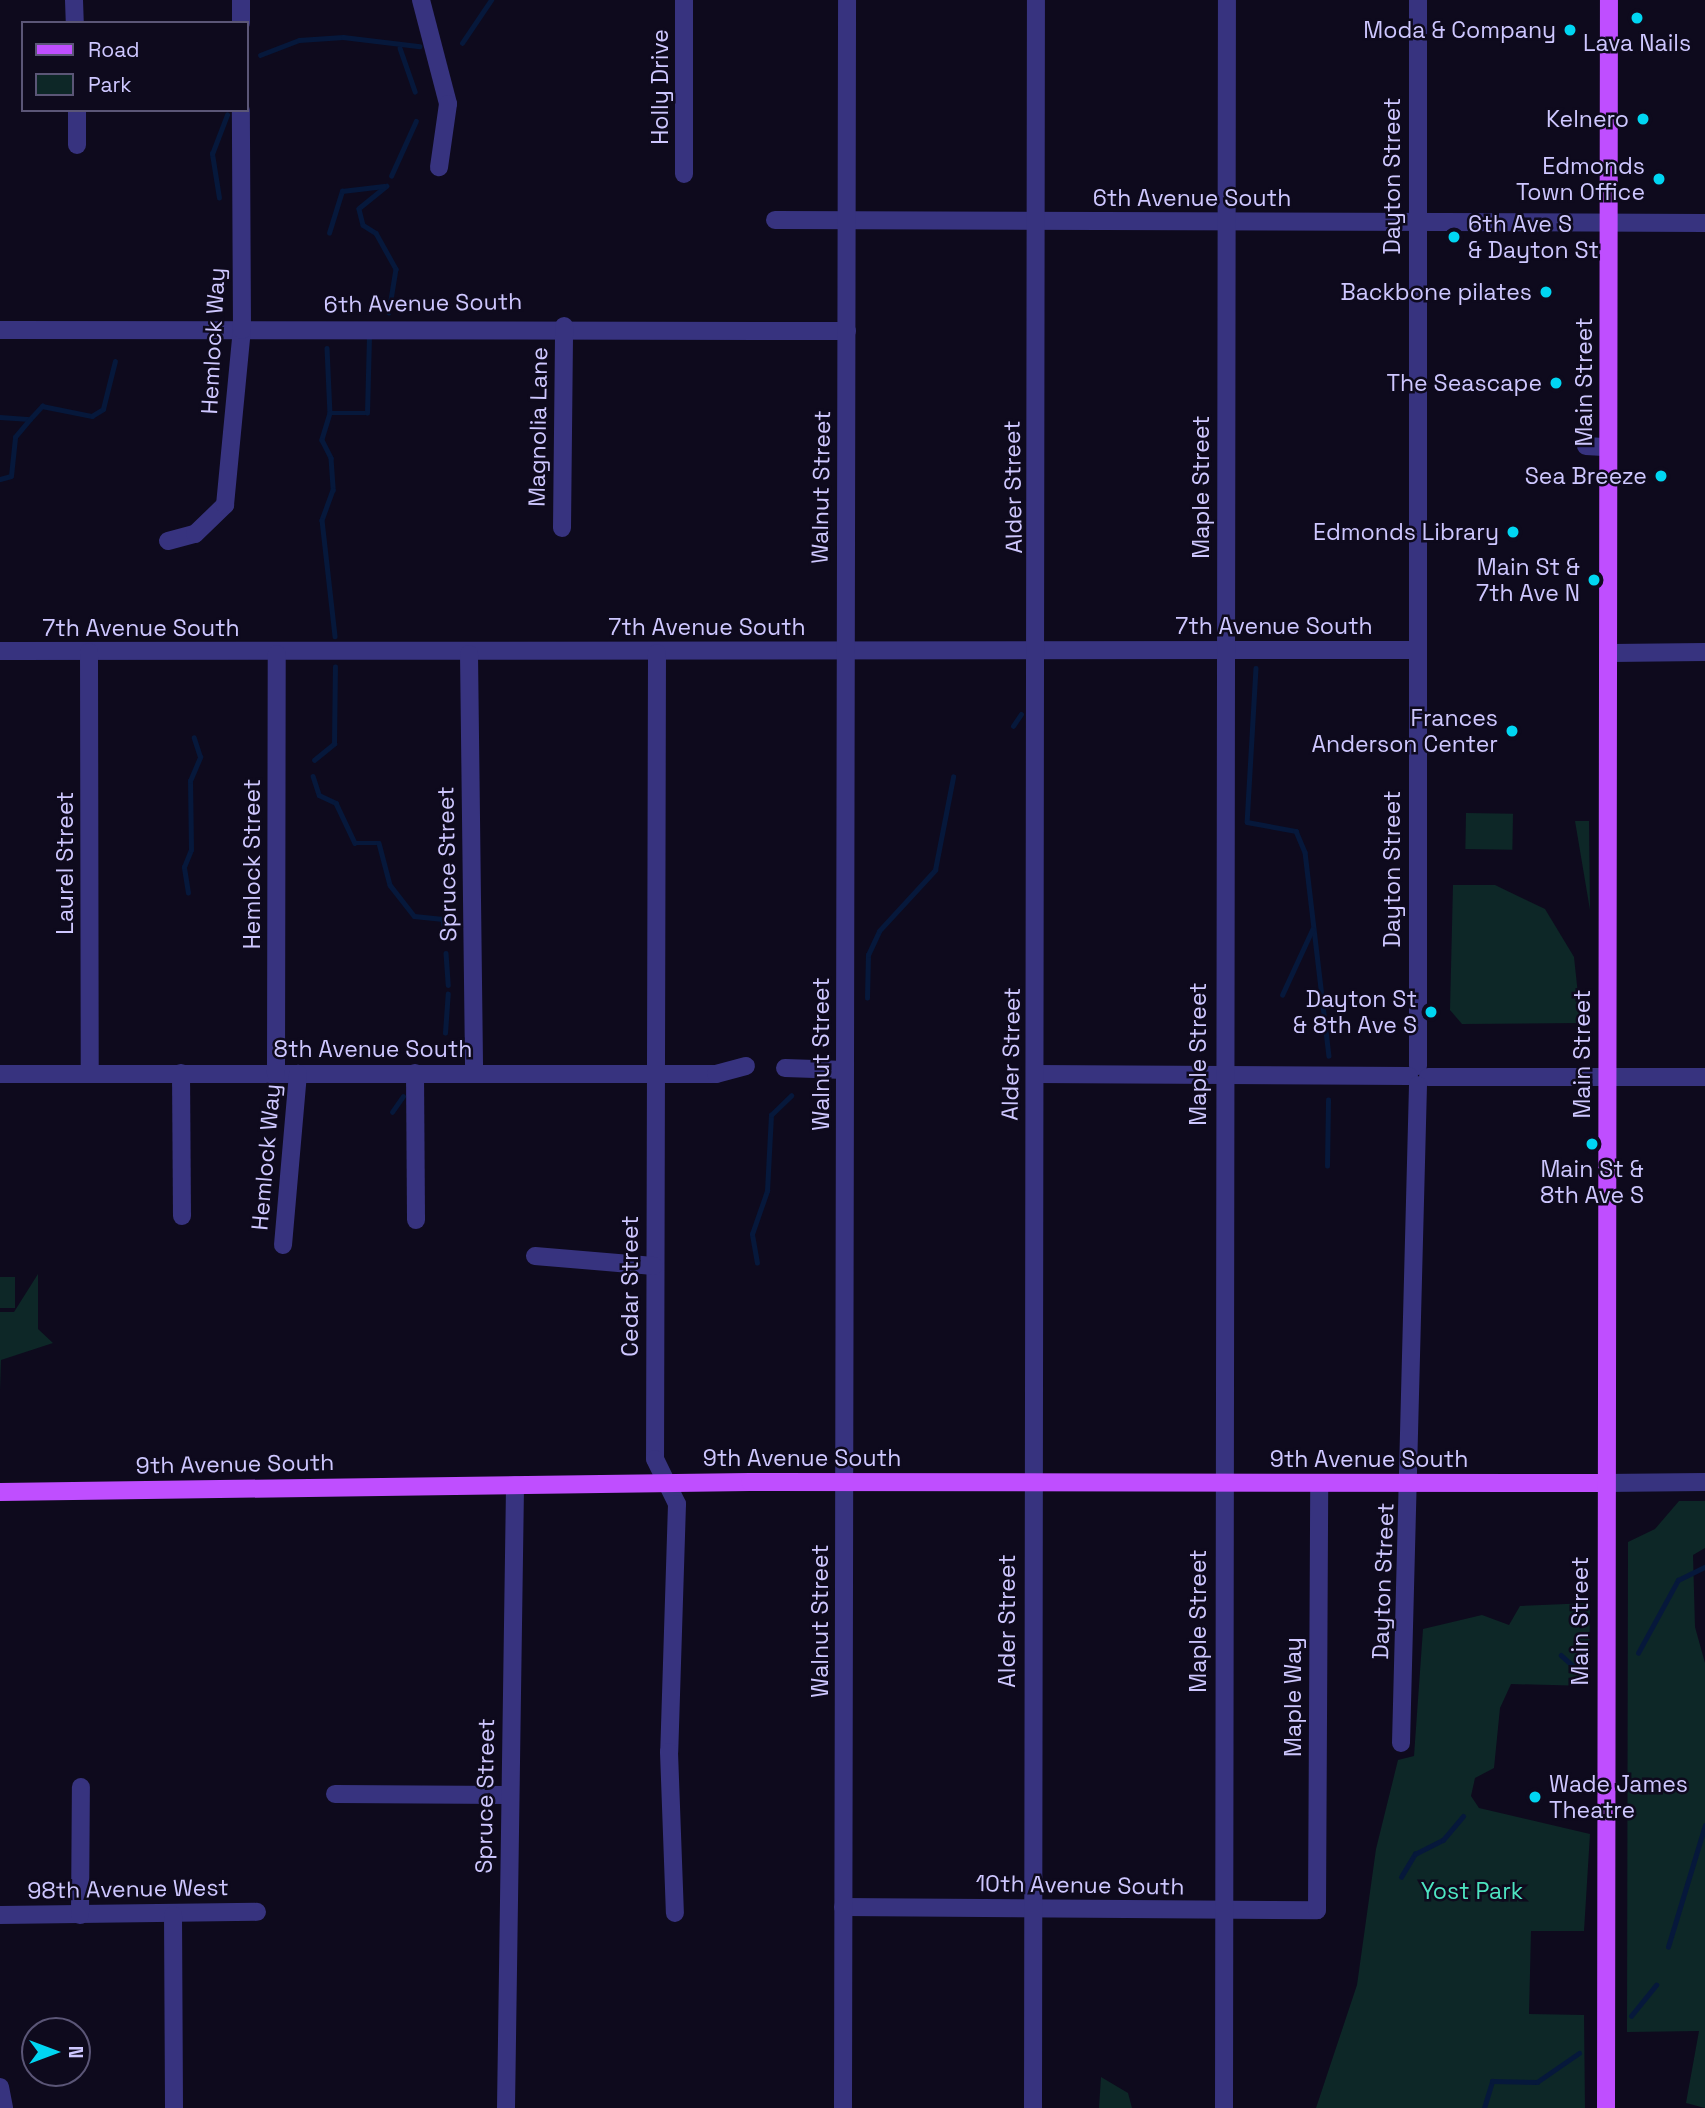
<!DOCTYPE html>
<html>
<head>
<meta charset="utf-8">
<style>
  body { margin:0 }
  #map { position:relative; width:1705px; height:2108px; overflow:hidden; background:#0e0a1d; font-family:"Space Grotesk",sans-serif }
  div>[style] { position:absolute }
  .green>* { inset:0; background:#0d2727; transform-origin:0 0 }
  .stream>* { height:4.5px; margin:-2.25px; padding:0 2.25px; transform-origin:2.25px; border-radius:2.25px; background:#06183b }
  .minor>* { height:18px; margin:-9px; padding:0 9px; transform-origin:9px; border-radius:9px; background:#37337f }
  .major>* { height:18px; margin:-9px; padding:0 9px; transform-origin:9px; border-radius:9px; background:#bf4eff }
  .dots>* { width:19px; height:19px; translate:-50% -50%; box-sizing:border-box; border:4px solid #0e0a1d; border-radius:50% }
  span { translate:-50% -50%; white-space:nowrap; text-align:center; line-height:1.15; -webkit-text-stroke:5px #0e0a1d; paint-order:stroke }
  .poi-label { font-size:23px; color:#cec7ff }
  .right { translate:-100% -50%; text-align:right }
  .left { translate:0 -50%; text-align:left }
  .street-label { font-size:23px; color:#cec7ff }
  .park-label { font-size:23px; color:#4de4c1 }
  .legend { position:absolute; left:21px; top:21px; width:228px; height:91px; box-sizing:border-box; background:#0e0a1d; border:2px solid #5b5677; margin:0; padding:9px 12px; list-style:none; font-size:21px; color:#cec7ff }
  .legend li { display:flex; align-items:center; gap:14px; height:35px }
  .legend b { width:35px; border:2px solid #5b5677 }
  .north { position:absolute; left:21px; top:2017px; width:70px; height:70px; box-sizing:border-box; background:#0e0a1d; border:2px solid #5b5677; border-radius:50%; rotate:90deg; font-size:19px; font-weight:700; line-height:28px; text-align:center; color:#cec7ff }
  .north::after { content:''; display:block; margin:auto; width:24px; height:32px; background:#00d6f2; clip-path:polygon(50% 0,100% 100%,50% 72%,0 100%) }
</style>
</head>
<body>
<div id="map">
  <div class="green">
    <div style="left:1466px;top:813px;width:47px;height:36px;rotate:1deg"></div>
    <div style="clip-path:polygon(1575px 821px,1589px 821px,1590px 910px)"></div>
    <div style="clip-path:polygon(1453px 885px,1495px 885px,1545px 909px,1574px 957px,1581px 1023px,1462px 1024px,1450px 1010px)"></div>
    <div style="clip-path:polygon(38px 1274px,38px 1329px,53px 1343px,1px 1360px,0 1391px,0 1312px,14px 1312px)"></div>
    <div style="left:15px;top:1277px;width:31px;height:15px;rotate:90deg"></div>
    <div style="clip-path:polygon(1679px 1501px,1705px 1501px,1705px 1548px,1693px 1555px,1695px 1627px,1705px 1663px,1705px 2108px,1686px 2103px,1699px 2031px,1627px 2032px,1628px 1542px,1655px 1529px)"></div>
    <div style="clip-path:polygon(1590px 1603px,1589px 1686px,1511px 1684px,1500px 1708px,1494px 1768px,1475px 1778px,1471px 1796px,1479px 1808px,1590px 1834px,1584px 1931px,1531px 1931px,1529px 2014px,1584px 2015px,1585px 2108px,1316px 2108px,1357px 1985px,1376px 1849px,1398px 1760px,1414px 1756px,1423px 1629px,1482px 1615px,1509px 1625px,1520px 1606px)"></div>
    <div style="clip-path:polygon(1101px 2077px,1128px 2093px,1132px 2108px,1099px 2108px)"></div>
  </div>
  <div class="stream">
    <div style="left:462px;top:43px;width:52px;rotate:-56deg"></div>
    <div style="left:400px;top:48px;width:46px;rotate:70.8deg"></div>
    <div style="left:260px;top:55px;width:42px;rotate:-21deg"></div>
    <div style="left:299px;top:40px;width:44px;rotate:-3.9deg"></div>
    <div style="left:343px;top:37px;width:77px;rotate:6.8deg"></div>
    <div style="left:391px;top:176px;width:60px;rotate:-65.6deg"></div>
    <div style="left:387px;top:186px;width:36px;rotate:141deg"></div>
    <div style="left:359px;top:209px;width:16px;rotate:76deg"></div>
    <div style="left:363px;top:225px;width:15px;rotate:32deg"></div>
    <div style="left:376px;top:233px;width:41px;rotate:60.9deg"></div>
    <div style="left:396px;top:269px;width:44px;rotate:99.2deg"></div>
    <div style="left:219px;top:198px;width:45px;rotate:-99deg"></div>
    <div style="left:212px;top:154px;width:42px;rotate:-69deg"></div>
    <div style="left:329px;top:233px;width:44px;rotate:-72.8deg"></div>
    <div style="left:342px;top:191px;width:42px;rotate:-6.8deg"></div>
    <div style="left:327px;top:348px;width:65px;rotate:87.4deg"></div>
    <div style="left:330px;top:413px;width:28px;rotate:107deg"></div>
    <div style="left:322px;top:440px;width:20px;rotate:63deg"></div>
    <div style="left:331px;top:458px;width:32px;rotate:86deg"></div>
    <div style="left:333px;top:490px;width:32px;rotate:110deg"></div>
    <div style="left:322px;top:520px;width:117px;rotate:83.6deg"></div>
    <div style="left:330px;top:413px;width:37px"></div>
    <div style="left:367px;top:413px;width:74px;rotate:-88.5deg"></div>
    <div style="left:0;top:417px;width:30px;rotate:4deg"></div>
    <div style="left:30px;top:419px;width:18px;rotate:-47deg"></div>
    <div style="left:42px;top:406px;width:51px;rotate:11.3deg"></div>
    <div style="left:92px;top:416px;width:13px;rotate:-32deg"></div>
    <div style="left:103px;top:409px;width:49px;rotate:-76deg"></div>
    <div style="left:0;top:479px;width:11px;rotate:-15deg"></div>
    <div style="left:11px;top:476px;width:39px;rotate:-84deg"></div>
    <div style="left:15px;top:437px;width:23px;rotate:-50deg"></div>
    <div style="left:1256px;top:668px;width:154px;rotate:93.3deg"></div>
    <div style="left:1247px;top:822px;width:50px;rotate:10.4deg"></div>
    <div style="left:1296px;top:831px;width:23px;rotate:67deg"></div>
    <div style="left:1305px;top:852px;width:205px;rotate:83.3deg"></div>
    <div style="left:1013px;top:726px;width:14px;rotate:-56deg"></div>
    <div style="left:314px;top:760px;width:26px;rotate:-39deg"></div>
    <div style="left:334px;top:744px;width:77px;rotate:-89.3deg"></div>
    <div style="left:313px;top:776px;width:20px;rotate:72deg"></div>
    <div style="left:319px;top:795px;width:19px;rotate:25deg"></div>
    <div style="left:336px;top:803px;width:44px;rotate:64.6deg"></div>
    <div style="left:355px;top:843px;width:24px"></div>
    <div style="left:379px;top:843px;width:43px;rotate:75.3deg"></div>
    <div style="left:390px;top:885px;width:39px;rotate:52deg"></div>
    <div style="left:414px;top:916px;width:29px;rotate:6deg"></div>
    <div style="left:443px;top:919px;width:13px;rotate:81deg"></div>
    <div style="left:188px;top:893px;width:26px;rotate:-99deg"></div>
    <div style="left:184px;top:867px;width:18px;rotate:-68deg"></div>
    <div style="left:191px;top:850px;width:69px;rotate:-90.8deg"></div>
    <div style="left:190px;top:781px;width:26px;rotate:-67deg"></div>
    <div style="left:200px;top:757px;width:20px;rotate:-108deg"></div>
    <div style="left:446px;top:953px;width:32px;rotate:86deg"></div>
    <div style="left:1282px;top:995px;width:72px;rotate:-65.2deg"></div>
    <div style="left:867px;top:998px;width:43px;rotate:-88.7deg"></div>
    <div style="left:868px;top:955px;width:26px;rotate:-65deg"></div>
    <div style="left:879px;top:931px;width:83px;rotate:-47.4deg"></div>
    <div style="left:935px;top:870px;width:95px;rotate:-79deg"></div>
    <div style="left:445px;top:1033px;width:39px;rotate:-86deg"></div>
    <div style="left:392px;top:1112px;width:19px;rotate:-55deg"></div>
    <div style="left:1327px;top:1166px;width:66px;rotate:-89.1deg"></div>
    <div style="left:757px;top:1263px;width:29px;rotate:-100deg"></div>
    <div style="left:752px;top:1234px;width:46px;rotate:-70.8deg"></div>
    <div style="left:767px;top:1191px;width:76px;rotate:-87deg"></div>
    <div style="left:771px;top:1115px;width:28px;rotate:-44deg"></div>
    <div style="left:1638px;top:1653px;width:83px;rotate:-61.3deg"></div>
    <div style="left:1678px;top:1580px;width:30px;rotate:-26deg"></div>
    <div style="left:1561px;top:1655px;width:30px;rotate:42deg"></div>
    <div style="left:1401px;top:1877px;width:27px;rotate:-59deg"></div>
    <div style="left:1415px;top:1854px;width:31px;rotate:-27deg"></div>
    <div style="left:1443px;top:1840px;width:31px;rotate:-50deg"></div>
    <div style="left:1668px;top:1947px;width:127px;rotate:-73.1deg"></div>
    <div style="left:1631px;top:2016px;width:40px;rotate:-51deg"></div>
    <div style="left:1484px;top:2108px;width:28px;rotate:-73deg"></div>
    <div style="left:1492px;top:2081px;width:45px;rotate:1.3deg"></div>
    <div style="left:1537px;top:2082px;width:51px;rotate:-34.6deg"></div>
  </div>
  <div class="minor">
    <div style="left:74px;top:0;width:23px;rotate:88deg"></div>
    <div style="left:241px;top:0;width:23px;rotate:90deg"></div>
    <div style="left:421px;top:0;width:107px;rotate:75.4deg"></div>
    <div style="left:448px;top:104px;width:64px;rotate:98.1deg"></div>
    <div style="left:77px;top:110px;width:35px;rotate:90deg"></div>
    <div style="left:684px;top:174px;width:174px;rotate:-90deg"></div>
    <div style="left:775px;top:220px;width:930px;rotate:0.18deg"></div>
    <div style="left:0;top:330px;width:847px;rotate:0.07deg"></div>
    <div style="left:1586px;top:446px;width:22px;rotate:3deg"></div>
    <div style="left:562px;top:528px;width:202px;rotate:-89.4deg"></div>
    <div style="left:168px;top:541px;width:28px;rotate:-15deg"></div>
    <div style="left:195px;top:534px;width:42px;rotate:-44deg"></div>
    <div style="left:225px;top:505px;width:176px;rotate:-84.5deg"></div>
    <div style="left:242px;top:330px;width:220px;rotate:-90.3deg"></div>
    <div style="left:0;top:651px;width:1415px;rotate:-0.04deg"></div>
    <div style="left:89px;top:652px;width:422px;rotate:89.9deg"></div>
    <div style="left:657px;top:653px;width:806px;rotate:90.14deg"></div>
    <div style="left:655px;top:1459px;width:50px;rotate:63.9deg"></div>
    <div style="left:677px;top:1504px;width:248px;rotate:91.8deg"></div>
    <div style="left:669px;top:1752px;width:161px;rotate:87.9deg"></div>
    <div style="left:1611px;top:653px;width:94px;rotate:-0.6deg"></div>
    <div style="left:469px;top:654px;width:419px;rotate:89.3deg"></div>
    <div style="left:1418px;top:1066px;width:1066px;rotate:-90deg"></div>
    <div style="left:785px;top:1068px;width:60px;rotate:1.9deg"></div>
    <div style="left:181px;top:1073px;width:143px;rotate:89.6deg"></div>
    <div style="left:415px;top:1073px;width:147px;rotate:89.6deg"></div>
    <div style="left:0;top:1074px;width:716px"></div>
    <div style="left:716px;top:1074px;width:31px;rotate:-15deg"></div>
    <div style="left:276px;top:1074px;width:420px;rotate:-89.9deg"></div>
    <div style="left:1035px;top:1074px;width:374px;rotate:0.3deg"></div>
    <div style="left:1428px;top:1077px;width:277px"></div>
    <div style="left:283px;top:1245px;width:172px;rotate:-85deg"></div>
    <div style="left:535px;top:1256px;width:119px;rotate:4.8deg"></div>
    <div style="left:1604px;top:1483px;width:101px;rotate:-0.6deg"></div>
    <div style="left:1401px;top:1743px;width:658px;rotate:-88.52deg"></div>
    <div style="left:335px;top:1794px;width:174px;rotate:0.3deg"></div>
    <div style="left:843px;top:1907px;width:474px;rotate:0.4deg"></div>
    <div style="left:1317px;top:1910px;width:426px;rotate:-89.7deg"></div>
    <div style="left:0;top:1915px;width:257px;rotate:-0.7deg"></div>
    <div style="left:80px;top:1915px;width:128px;rotate:-89.6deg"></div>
    <div style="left:173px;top:1915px;width:193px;rotate:89.7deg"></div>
    <div style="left:0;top:2087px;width:21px;rotate:79deg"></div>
    <div style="left:506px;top:2108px;width:623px;rotate:-89.17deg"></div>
    <div style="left:843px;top:2108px;width:2108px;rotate:-89.89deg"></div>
    <div style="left:1033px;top:2108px;width:2108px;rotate:-89.92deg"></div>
    <div style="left:1224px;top:2108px;width:2108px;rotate:-89.92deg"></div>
  </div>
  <div class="major">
    <div style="left:0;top:1492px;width:750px;rotate:-0.76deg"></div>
    <div style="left:750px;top:1482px;width:854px;rotate:0.07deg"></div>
    <div style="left:1606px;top:2108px;width:2108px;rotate:-89.92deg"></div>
  </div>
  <div class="dots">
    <div style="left:1637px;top:18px;background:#00d6f2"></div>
    <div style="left:1570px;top:30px;background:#00d6f2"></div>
    <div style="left:1643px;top:119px;background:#00d6f2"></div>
    <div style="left:1659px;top:179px;background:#00d6f2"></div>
    <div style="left:1454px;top:237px;background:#00d6f2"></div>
    <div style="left:1546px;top:292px;background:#00d6f2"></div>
    <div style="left:1556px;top:383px;background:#00d6f2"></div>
    <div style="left:1661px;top:476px;background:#00d6f2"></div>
    <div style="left:1513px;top:532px;background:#00d6f2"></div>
    <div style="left:1594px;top:580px;background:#00d6f2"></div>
    <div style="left:1512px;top:731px;background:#00d6f2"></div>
    <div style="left:1431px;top:1012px;background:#00d6f2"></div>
    <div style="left:1592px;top:1144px;background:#00d6f2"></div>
    <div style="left:1535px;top:1797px;background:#00d6f2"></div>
  </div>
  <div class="poi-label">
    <span class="right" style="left:1556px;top:30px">Moda &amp; Company</span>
    <span style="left:1637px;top:43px">Lava Nails</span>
    <span class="right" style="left:1629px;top:119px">Kelnero</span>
    <span class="right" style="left:1645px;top:179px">Edmonds<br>Town Office</span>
    <span class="left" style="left:1468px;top:237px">6th Ave S<br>&amp; Dayton St</span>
    <span class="right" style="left:1532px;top:292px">Backbone pilates</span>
    <span class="right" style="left:1542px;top:383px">The Seascape</span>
    <span class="right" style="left:1647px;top:476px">Sea Breeze</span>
    <span class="right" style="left:1499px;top:532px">Edmonds Library</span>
    <span class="right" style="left:1580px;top:580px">Main St &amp;<br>7th Ave N</span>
    <span class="right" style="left:1498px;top:731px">Frances<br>Anderson Center</span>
    <span class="right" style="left:1417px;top:1012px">Dayton St<br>&amp; 8th Ave S</span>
    <span style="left:1592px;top:1182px">Main St &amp;<br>8th Ave S</span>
    <span class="left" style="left:1549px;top:1797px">Wade James<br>Theatre</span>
  </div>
  <div class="street-label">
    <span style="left:660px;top:87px;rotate:-90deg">Holly Drive</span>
    <span style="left:1392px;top:176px;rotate:-90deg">Dayton Street</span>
    <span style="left:1192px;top:198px">6th Avenue South</span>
    <span style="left:423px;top:303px;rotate:-1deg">6th Avenue South</span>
    <span style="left:213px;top:341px;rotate:-87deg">Hemlock Way</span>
    <span style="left:1584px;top:382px;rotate:-90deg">Main Street</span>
    <span style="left:538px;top:427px;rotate:-89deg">Magnolia Lane</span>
    <span style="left:821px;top:487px;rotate:-89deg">Walnut Street</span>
    <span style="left:1013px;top:487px;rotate:-91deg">Alder Street</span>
    <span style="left:1201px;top:487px;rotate:-90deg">Maple Street</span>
    <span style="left:1274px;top:626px">7th Avenue South</span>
    <span style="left:707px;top:627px">7th Avenue South</span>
    <span style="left:141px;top:628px">7th Avenue South</span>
    <span style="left:65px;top:863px;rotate:-90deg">Laurel Street</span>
    <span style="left:252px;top:864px;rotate:-90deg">Hemlock Street</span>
    <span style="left:447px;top:864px;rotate:-91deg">Spruce Street</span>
    <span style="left:1392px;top:869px;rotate:-90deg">Dayton Street</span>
    <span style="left:373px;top:1049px">8th Avenue South</span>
    <span style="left:821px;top:1054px;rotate:-90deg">Walnut Street</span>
    <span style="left:1011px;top:1054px;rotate:-89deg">Alder Street</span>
    <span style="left:1198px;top:1054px;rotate:-90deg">Maple Street</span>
    <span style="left:1582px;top:1054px;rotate:-90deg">Main Street</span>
    <span style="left:266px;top:1157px;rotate:-85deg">Hemlock Way</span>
    <span style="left:630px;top:1286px;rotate:-90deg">Cedar Street</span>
    <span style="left:802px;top:1458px">9th Avenue South</span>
    <span style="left:1369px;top:1459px">9th Avenue South</span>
    <span style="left:235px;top:1464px;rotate:-1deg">9th Avenue South</span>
    <span style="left:1383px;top:1581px;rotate:-88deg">Dayton Street</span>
    <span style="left:820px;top:1621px;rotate:-90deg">Walnut Street</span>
    <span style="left:1007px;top:1621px;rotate:-90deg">Alder Street</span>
    <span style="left:1198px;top:1621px;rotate:-90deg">Maple Street</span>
    <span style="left:1580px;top:1621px;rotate:-90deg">Main Street</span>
    <span style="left:1293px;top:1697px;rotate:-90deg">Maple Way</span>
    <span style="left:485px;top:1796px;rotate:-89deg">Spruce Street</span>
    <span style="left:1080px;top:1885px;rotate:1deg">10th Avenue South</span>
    <span style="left:128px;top:1889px;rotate:-1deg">98th Avenue West</span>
  </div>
  <div class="park-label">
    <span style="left:1472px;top:1891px">Yost Park</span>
  </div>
  <ul class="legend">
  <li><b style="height:9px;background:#bf4eff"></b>Road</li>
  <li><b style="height:19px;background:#0d2727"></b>Park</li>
  </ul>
  <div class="north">N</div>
</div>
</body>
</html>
